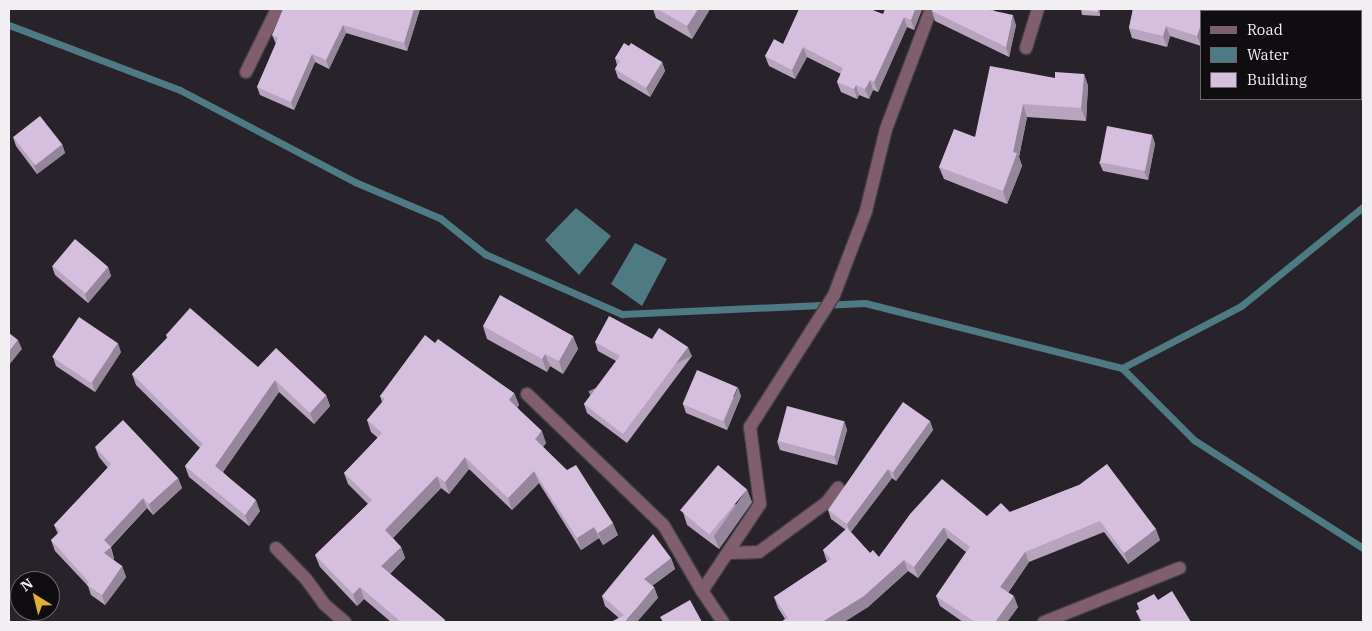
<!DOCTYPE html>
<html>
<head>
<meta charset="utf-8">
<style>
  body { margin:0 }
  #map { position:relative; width:1372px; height:631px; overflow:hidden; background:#28232a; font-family:"IBM Plex Serif",serif }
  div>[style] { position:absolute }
  .water>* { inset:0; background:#4e7a83 }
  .stream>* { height:7px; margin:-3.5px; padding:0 3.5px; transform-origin:3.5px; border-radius:3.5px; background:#4e7a83 }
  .roads { filter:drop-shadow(1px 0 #444046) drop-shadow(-1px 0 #444046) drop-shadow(0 1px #444046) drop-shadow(0 -1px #444046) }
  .street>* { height:12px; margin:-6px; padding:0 6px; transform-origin:6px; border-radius:6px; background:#815e6e }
  .wall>* { inset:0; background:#b8a4bf; transform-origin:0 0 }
  .shaded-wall>* { inset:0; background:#96869b; transform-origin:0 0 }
  .building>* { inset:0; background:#d6bfde; transform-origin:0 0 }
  span { translate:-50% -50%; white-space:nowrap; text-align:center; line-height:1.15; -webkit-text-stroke:5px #100d10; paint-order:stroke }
  .frame { position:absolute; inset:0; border:10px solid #f2eff3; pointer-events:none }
  .legend { position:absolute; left:1200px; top:10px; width:162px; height:90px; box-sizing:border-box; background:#100d10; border:1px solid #6a676b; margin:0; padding:6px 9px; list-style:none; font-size:15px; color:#f2eff3 }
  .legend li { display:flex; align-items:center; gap:10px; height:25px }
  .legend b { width:25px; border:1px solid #6a676b }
  .north { position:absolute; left:10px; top:571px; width:50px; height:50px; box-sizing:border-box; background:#100d10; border:1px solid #6a676b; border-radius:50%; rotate:324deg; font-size:14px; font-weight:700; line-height:20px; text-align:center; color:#f2eff3 }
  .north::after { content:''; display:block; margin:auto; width:18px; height:22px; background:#dfb034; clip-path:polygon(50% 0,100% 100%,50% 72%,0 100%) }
</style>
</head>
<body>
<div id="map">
  <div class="water">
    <div style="clip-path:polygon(576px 208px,611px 236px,579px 275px,545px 240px)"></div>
    <div style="clip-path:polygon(635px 243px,667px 259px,642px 306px,611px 284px)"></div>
  </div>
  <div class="stream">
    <div style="left:9px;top:25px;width:183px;rotate:20.8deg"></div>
    <div style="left:180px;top:90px;width:198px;rotate:27.7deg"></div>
    <div style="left:355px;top:182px;width:92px;rotate:23deg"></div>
    <div style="left:440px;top:218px;width:58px;rotate:38.7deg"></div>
    <div style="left:485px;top:254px;width:150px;rotate:23.7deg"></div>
    <div style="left:622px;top:314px;width:243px;rotate:-2.6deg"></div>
    <div style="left:865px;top:303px;width:265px;rotate:14.2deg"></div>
    <div style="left:1122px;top:368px;width:102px;rotate:45deg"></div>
    <div style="left:1194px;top:440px;width:201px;rotate:32.6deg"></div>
    <div style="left:1122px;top:368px;width:134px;rotate:-27.5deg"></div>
    <div style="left:1241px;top:306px;width:157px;rotate:-39.1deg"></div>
  </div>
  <div class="roads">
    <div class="street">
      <div style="left:1026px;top:48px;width:41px;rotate:-72.9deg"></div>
      <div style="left:246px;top:72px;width:70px;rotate:-63.8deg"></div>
      <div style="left:527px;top:394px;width:190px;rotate:43.9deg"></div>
      <div style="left:664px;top:526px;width:75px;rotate:59.7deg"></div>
      <div style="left:276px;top:548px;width:43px;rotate:45.9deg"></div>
      <div style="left:306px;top:579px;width:31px;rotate:54deg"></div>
      <div style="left:324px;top:604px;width:28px;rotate:41deg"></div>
      <div style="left:729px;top:553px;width:30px;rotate:-2deg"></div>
      <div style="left:759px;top:552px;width:84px;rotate:-36.3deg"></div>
      <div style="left:827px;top:502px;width:18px;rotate:-52deg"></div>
      <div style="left:723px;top:622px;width:37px;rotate:-124deg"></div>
      <div style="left:702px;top:591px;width:105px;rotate:-56.3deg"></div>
      <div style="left:760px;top:504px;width:78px;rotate:-97.4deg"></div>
      <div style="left:750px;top:427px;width:156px;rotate:-57.5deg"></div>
      <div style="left:834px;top:295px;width:90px;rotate:-69.1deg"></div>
      <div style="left:866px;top:211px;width:84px;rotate:-76.3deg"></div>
      <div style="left:886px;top:129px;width:128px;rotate:-69.4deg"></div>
      <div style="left:1044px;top:622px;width:146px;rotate:-21.7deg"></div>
    </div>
  </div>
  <div class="wall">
    <div style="clip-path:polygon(420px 9px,407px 51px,346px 33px,329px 69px,315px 62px,294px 110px,260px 95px,257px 87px,276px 44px,272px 35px)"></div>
    <div style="clip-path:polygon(653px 9px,710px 9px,692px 39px,656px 18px)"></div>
    <div style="clip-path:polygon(922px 9px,914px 30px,907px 27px,878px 92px,873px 90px,869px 99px,859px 95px,857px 99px,841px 92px,837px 82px,841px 74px,807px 57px,795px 79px,769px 66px,765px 56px,783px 44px,836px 10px,883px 14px)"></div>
    <div style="clip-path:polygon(1081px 9px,1100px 9px,1100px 16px,1082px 15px)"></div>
    <div style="clip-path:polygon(1133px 9px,1213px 9px,1212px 11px,1201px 11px,1201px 46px,1170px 36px,1167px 47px,1132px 38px,1129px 28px)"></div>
    <div style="left:1312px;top:9px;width:31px;height:2px"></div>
    <div style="clip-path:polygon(932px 11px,994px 11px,1016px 25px,1009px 57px,935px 21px)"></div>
    <div style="clip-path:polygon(629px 46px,662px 62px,665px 71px,650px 97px,618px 78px,615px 69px,617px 65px,615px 58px)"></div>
    <div style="clip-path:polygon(1084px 74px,1088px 86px,1086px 121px,1027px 117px,1019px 157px,1022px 166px,1007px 204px,944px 179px,939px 167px,975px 137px,1055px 78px)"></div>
    <div style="clip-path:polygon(1152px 135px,1155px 144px,1148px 180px,1103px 171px,1099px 162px)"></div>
    <div style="clip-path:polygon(13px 137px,62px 144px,65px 153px,37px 174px,16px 146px)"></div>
    <div style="clip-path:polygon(52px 266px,108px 267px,111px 276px,88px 303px,55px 275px)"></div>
    <div style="clip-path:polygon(483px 326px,573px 336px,578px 349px,563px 374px,550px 366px,547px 372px,487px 339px)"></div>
    <div style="clip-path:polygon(166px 335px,258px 367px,326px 395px,330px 406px,314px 424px,279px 392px,223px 472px,260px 511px,249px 526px,189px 477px,185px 466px,200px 448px,136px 385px,132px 374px,167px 338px)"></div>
    <div style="clip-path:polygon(652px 339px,692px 356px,627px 443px,587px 413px,584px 404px,616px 361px,598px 351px,595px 342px)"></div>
    <div style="clip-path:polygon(435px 343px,514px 393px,519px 405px,517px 407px,546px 443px,543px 447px,618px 535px,603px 545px,599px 538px,581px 550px,539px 483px,512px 510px,469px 469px,449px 494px,441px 488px,393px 538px,401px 547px,405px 558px,390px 574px,445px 620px,445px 622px,391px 622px,364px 599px,357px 606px,320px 567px,315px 555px,368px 504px,348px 484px,344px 473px,378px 438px,371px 432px,367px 420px,382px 402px,380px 396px)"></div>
    <div style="clip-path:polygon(121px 352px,95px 392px,56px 366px,53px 357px)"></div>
    <div style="clip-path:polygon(741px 396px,727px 430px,686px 413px,683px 404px)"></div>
    <div style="clip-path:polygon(844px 421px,847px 430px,837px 465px,780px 450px,777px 441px)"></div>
    <div style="clip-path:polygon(930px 421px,933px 430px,896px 481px,892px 478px,851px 532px,870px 553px,879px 557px,911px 513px,987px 516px,1010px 512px,1079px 485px,1160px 540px,1128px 564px,1104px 532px,1029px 562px,1008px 593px,1018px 607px,1007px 622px,963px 622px,940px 606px,936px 596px,966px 552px,948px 538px,918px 578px,908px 571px,868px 607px,844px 622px,781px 622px,785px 619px,778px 608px,774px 597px,827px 562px,823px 550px,846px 530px,831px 519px,828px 510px)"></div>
    <div style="clip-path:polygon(95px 447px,178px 478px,182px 488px,153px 515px,147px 508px,111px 547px,114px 558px,113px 560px,122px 566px,126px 577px,105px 605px,91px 595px,88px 586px,55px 551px,51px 540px,58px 534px,54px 525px,108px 468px,99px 457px)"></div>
    <div style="clip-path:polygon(752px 502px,719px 549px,687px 525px,683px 512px)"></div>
    <div style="clip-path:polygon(671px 558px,675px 569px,652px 586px,654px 587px,658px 598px,619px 618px,605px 606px,602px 596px)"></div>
    <div style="clip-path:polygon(1158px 600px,1191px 622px,1141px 622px,1136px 611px,1139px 609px,1137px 603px)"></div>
  </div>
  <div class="shaded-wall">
    <div style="clip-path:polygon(414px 9px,420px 9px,407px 51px,404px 43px)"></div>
    <div style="clip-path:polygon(698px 9px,710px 9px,692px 39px,687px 26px)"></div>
    <div style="clip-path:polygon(915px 9px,922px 9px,914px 30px,911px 20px)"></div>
    <div style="clip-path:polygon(991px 9px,995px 9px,994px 11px,996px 15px,990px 10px)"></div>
    <div style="clip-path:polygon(1098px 9px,1100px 9px,1100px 16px,1098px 12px)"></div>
    <div style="clip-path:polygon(1206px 9px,1213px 9px,1212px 11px,1205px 11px)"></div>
    <div style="clip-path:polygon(1338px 9px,1343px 9px,1342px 11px,1337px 11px)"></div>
    <div style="clip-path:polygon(1013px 15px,1016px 25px,1009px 57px,1006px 47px)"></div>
    <div style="clip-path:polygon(904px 17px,907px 27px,878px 92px,874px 82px)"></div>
    <div style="clip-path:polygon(1201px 24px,1201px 46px,1197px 36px)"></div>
    <div style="clip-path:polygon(343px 25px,346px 33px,329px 69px,326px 60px)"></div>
    <div style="clip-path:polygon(1166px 26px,1170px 36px,1167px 47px,1163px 36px)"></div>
    <div style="clip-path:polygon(803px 47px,807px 57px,795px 79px,792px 70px)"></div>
    <div style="clip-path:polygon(312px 54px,315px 62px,294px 110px,291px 102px)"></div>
    <div style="clip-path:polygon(662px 62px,665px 71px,650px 97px,646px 88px)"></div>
    <div style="clip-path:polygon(1084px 74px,1088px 86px,1086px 121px,1081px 108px)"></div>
    <div style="clip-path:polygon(870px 80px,873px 90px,869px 99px,865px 89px)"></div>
    <div style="clip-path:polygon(856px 85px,859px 95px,857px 99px,854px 89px)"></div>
    <div style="clip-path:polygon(1023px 104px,1027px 117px,1019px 157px,1022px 166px,1007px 204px,1003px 191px,1013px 152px)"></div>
    <div style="clip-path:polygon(1152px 135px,1155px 144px,1148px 180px,1144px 171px)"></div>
    <div style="clip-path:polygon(62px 144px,65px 153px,37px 174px,34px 165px)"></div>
    <div style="clip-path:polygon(108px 267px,111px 276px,88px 303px,85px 294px)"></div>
    <div style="clip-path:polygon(573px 336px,578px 349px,563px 374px,559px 361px)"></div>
    <div style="clip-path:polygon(18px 340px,22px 349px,9px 365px,9px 352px)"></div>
    <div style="clip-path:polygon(118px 343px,121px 352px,95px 392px,92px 382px)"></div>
    <div style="left:688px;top:347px;width:10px;height:109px;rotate:66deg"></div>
    <div style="clip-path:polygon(545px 354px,550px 366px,547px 372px,542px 359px)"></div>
    <div style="clip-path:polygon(275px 380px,279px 392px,219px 477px,215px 466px)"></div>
    <div style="clip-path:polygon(738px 387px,741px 396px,727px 430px,724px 421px)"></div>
    <div style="clip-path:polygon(514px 393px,519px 405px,514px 412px,509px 400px)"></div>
    <div style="clip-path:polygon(326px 395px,330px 406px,314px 424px,310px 413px)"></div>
    <div style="clip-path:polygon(844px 421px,847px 430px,837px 465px,834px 456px)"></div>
    <div style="clip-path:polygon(930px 421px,933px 430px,896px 481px,893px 472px)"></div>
    <div style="clip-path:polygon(542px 431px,546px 443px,539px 451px,535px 439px)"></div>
    <div style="clip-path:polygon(465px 457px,469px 469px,449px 494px,445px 482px)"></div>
    <div style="clip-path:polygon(888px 469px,892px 478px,850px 533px,847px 524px)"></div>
    <div style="clip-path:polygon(534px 471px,539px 483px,512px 510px,508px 498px)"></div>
    <div style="clip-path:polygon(437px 476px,441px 488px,389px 542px,385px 530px)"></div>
    <div style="clip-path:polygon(178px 478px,182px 488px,153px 515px,149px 504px)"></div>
    <div style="clip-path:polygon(747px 489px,752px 502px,719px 549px,714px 536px)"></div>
    <div style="clip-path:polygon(143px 498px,147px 508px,110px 547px,114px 558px,108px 564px,104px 553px,104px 540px)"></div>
    <div style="clip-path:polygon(256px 500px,260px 511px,249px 526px,245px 515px)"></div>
    <div style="clip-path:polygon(613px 523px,618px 535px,603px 545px,598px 533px)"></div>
    <div style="clip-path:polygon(594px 527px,599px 538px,581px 550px,577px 538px)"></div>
    <div style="clip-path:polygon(944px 527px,948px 538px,918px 578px,914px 567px)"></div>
    <div style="clip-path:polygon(1156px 529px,1160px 540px,1128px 564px,1124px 553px)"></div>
    <div style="clip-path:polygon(401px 547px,405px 558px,385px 578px,381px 566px)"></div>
    <div style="clip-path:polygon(1025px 552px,1029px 562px,1004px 598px,1000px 587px)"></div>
    <div style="clip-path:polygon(671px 558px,675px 569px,647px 589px,644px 579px)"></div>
    <div style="clip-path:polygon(904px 560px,908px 571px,868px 607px,844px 622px,822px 622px)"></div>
    <div style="clip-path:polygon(122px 566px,126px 577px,105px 605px,102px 595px)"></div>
    <div style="clip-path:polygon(360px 587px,364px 599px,357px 606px,353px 594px)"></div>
    <div style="clip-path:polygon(654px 587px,658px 598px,637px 622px,625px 622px)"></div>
    <div style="clip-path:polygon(1014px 596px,1018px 607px,1007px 622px,995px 622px)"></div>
  </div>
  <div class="building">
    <div style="clip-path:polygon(283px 9px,414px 9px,404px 43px,343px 25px,326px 60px,312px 54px,291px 102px,257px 87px,278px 38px,272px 35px)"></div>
    <div style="clip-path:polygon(658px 9px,698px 9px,687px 26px)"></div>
    <div style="clip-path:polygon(799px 9px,833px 9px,836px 10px,837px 9px,870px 9px,883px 14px,885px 9px,915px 9px,911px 20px,904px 17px,874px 82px,870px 80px,865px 89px,856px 85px,854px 89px,837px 82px,843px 68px,803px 47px,792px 70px,765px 56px,774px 39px,783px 44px)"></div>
    <div style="clip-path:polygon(932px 9px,991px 9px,990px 10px,1013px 15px,1006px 47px,932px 11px)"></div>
    <div style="clip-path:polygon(1081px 9px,1098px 9px,1098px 12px,1081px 10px)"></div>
    <div style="clip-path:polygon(1133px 9px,1206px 9px,1205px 11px,1201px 11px,1201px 24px,1197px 36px,1166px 26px,1163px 36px,1129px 28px)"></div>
    <div style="clip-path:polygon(1322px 9px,1338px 9px,1337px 11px)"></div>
    <div style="clip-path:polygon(624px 43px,629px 46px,631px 43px,662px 62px,646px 88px,615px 69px,620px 61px,615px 58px)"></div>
    <div style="clip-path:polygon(990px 66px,1055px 78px,1055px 72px,1084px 74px,1081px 108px,1023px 104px,1013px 152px,1017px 153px,1003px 191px,939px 167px,954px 129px,975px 137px)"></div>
    <div style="left:40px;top:116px;width:36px;height:34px;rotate:52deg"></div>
    <div style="left:1107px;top:126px;width:46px;height:37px;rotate:11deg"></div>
    <div style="left:75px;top:239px;width:43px;height:35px;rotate:40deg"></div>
    <div style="clip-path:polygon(500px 295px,573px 336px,559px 361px,545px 354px,542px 359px,483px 326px)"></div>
    <div style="clip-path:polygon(190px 308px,258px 367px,276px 348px,326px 395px,310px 413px,275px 380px,215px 466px,256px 500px,245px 515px,185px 466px,203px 444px,132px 374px,168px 337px,166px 335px)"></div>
    <div style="clip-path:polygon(609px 316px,652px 339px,659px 328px,688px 347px,623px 434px,584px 404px,620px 356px,595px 342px)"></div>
    <div style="left:79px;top:317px;width:47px;height:48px;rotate:34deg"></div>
    <div style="clip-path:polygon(9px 333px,18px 340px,9px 352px)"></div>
    <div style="clip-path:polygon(425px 335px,435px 343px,438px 339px,514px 393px,509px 400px,542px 431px,535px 439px,567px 470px,576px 465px,613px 523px,598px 533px,594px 527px,577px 538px,534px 471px,508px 498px,465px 457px,445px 482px,437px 476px,385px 530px,401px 547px,381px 566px,445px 620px,443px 622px,401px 622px,360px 587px,353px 594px,315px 555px,372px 500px,344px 473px,382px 433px,367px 420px,385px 399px,380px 396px)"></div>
    <div style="left:697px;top:370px;width:44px;height:37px;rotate:23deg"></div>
    <div style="clip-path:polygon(903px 402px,930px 421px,893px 472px,888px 469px,847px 524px,828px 510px)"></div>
    <div style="left:787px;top:406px;width:59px;height:36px;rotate:15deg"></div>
    <div style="clip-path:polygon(123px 420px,178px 478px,149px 504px,143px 498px,104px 540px,111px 547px,104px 553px,122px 566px,102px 595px,87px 585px,89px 582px,51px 540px,60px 531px,54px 525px,111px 464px,95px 447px)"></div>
    <div style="clip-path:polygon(1107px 464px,1156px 529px,1124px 553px,1100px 521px,1025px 552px,1000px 587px,1014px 596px,995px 622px,989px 622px,988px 621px,987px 622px,975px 622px,936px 596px,970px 547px,944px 527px,914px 567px,904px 560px,864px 596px,822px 622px,781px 622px,788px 618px,774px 597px,831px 559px,823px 550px,847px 528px,870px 553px,873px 550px,879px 557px,911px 513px,942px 479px,987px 516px,1001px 503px,1010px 512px,1079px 485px)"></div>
    <div style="left:718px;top:465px;width:38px;height:59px;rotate:40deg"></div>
    <div style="clip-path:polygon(653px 534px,671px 558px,644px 579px,654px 587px,625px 622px,611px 622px,624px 615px,602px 596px)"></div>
    <div style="clip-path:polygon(1172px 591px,1191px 622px,1143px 622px,1136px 611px,1140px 609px,1137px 603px,1154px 594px,1158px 600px)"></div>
    <div style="clip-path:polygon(690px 600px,702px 622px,663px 622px,660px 617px)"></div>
  </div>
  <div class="frame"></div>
  <ul class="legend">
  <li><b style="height:6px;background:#815e6e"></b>Road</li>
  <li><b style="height:14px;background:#4e7a83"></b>Water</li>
  <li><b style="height:14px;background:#d6bfde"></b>Building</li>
  </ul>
  <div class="north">N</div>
</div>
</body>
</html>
